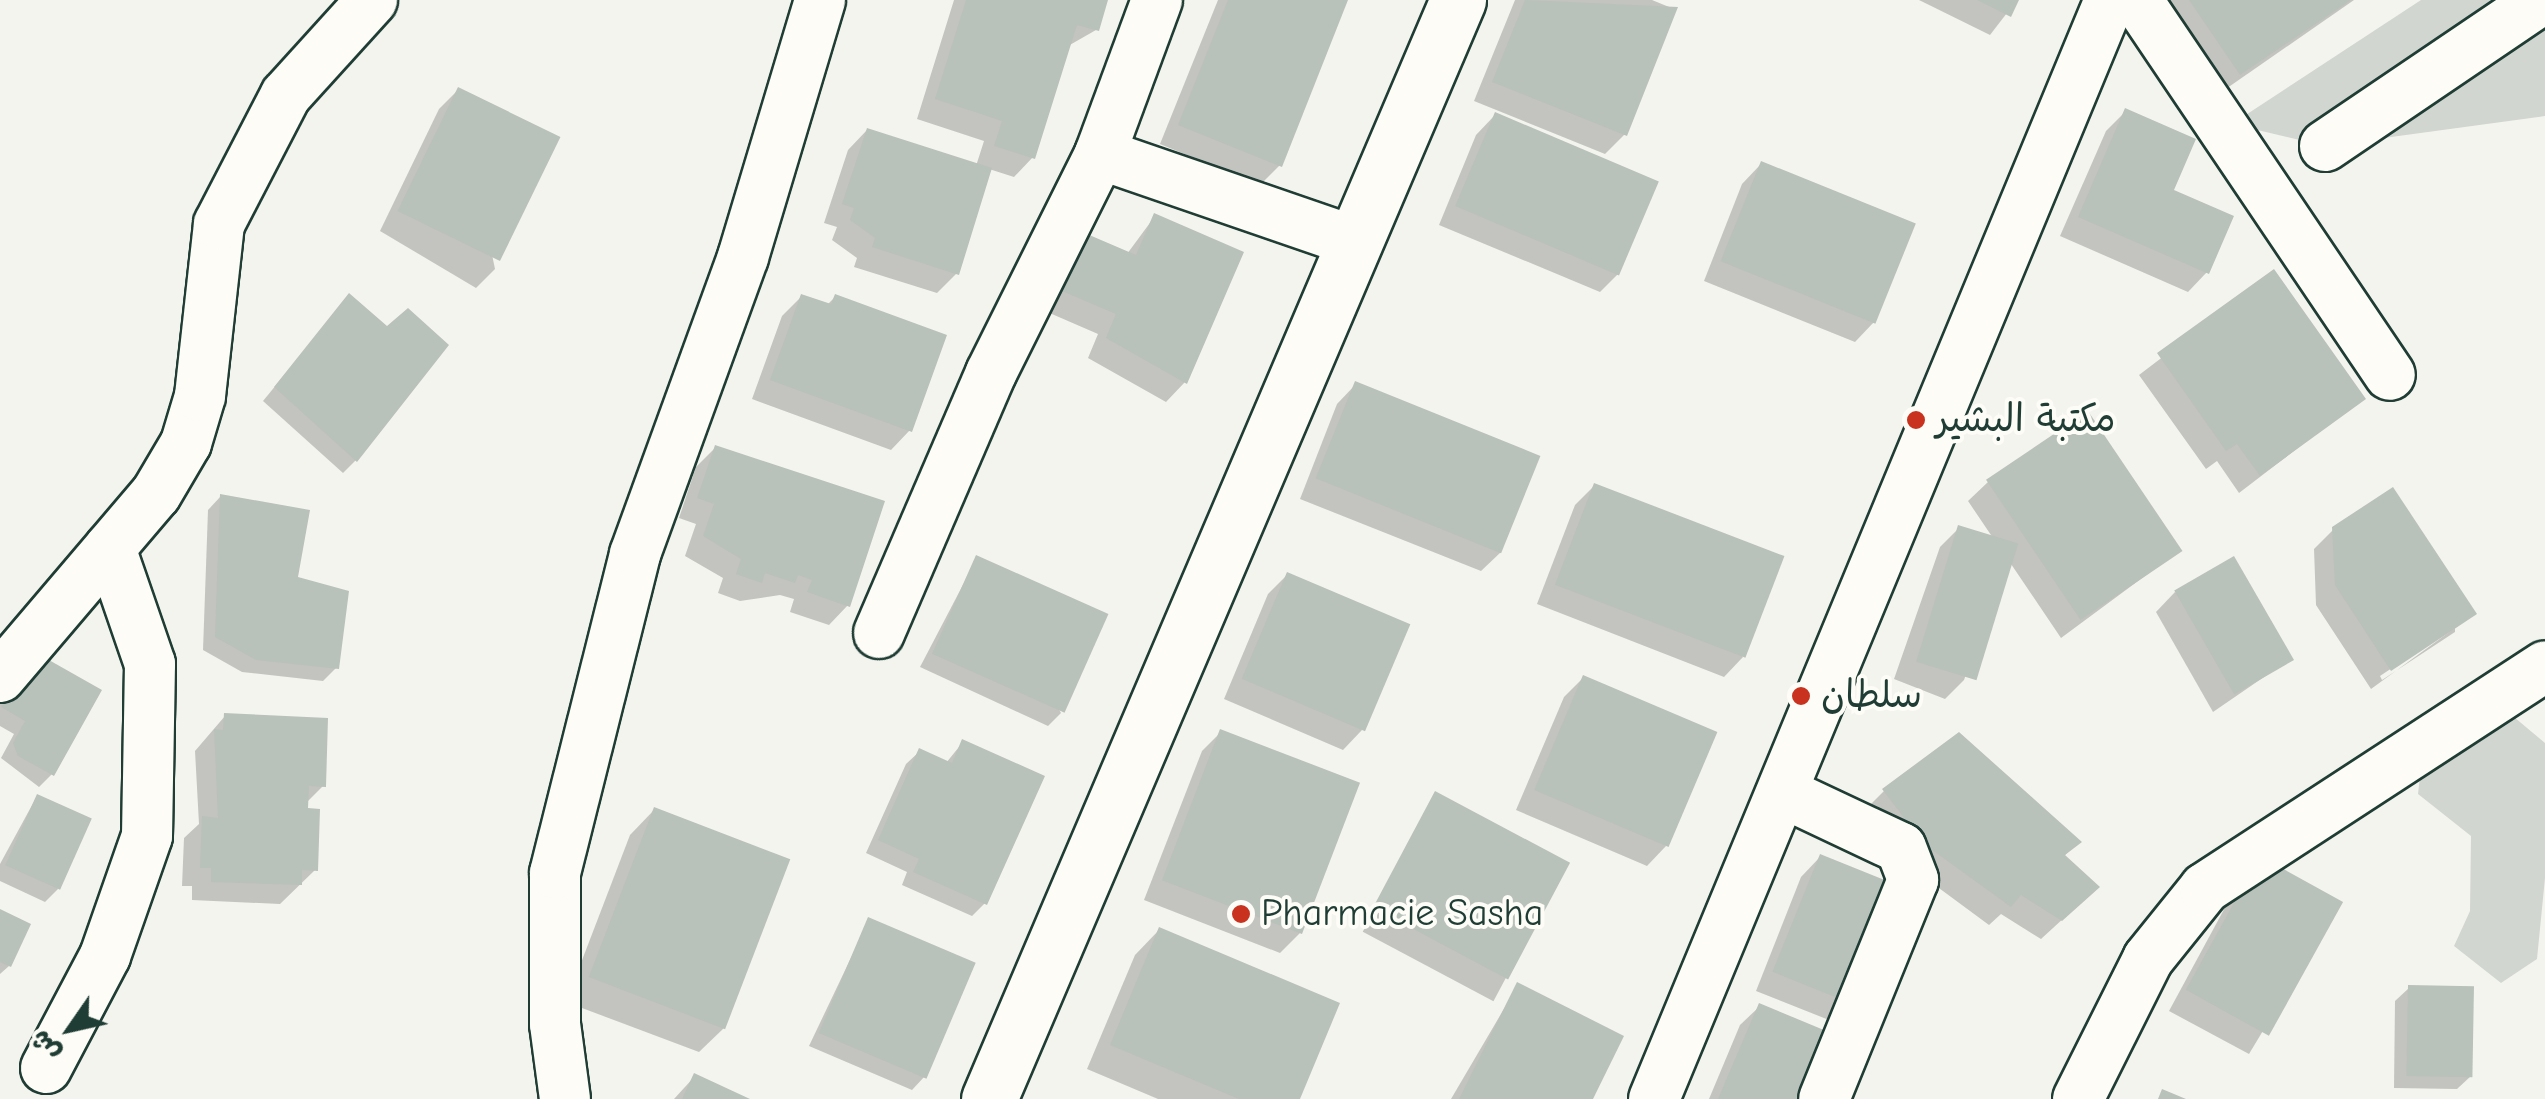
<!DOCTYPE html>
<html>
<head>
<meta charset="utf-8">
<style>
  body { margin:0 }
  #map { position:relative; width:2545px; height:1099px; overflow:hidden; background:#f4f4ef; font-family:"Comic Neue","Playpen Sans Arabic",sans-serif }
  div>[style] { position:absolute }
  .green>* { inset:0; background:#d1d6d1 }
  .shadow>* { inset:0; background:#0003; transform-origin:0 0 }
  .building>* { inset:0; background:#b9c1bb; transform-origin:0 0 }
  .roads { filter:drop-shadow(2px 0 #1f3d34) drop-shadow(-2px 0 #1f3d34) drop-shadow(0 2px #1f3d34) drop-shadow(0 -2px #1f3d34) }
  .minor>* { height:50px; margin:-25px; padding:0 25px; transform-origin:25px; border-radius:25px; background:#fdfcf7 }
  .major>* { height:55px; margin:-27.5px; padding:0 27.5px; transform-origin:27.5px; border-radius:27.5px; background:#fdfcf7 }
  .dots>* { width:28px; height:28px; translate:-50% -50%; box-sizing:border-box; border:5px solid #fdfcf7; border-radius:50% }
  span { translate:-50% -50%; white-space:nowrap; text-align:center; line-height:1.15; -webkit-text-stroke:8px #fdfcf7; paint-order:stroke }
  .poi-label { font-size:38px; color:#1f3d34 }
  .left { translate:0 -50%; text-align:left }
  .north { position:absolute; left:20px; top:979px; width:100px; height:100px; -webkit-text-stroke:8px #fdfcf7; paint-order:stroke; rotate:236deg; font-size:28px; font-weight:700; line-height:40px; text-align:center; color:#1f3d34 }
  .north::after { content:''; display:block; margin:auto; width:35px; height:45px; background:#1f3d34; clip-path:polygon(50% 0,100% 100%,50% 72%,0 100%) }
</style>
</head>
<body>
<div id="map">
  <div class="green">
    <div style="clip-path:polygon(2421px 0,2545px 0,2545px 116px,2325px 146px,2232px 124px)"></div>
    <div style="clip-path:polygon(2508px 712px,2545px 743px,2545px 878px,2537px 959px,2501px 983px,2454px 946px,2470px 911px,2471px 836px,2418px 794px,2421px 767px)"></div>
  </div>
  <div class="shadow">
    <div style="clip-path:polygon(954px 0,1106px 0,1096px 30px,1068px 46px,1033px 157px,1014px 177px,989px 169px,956px 274px,937px 293px,854px 267px,857px 258px,832px 240px,837px 227px,824px 223px,848px 150px,867px 130px,976px 166px,984px 141px,917px 119px)"></div>
    <div style="clip-path:polygon(1218px 0,1346px 0,1279px 166px,1260px 185px,1160px 144px)"></div>
    <div style="clip-path:polygon(1515px 0,1652px 0,1674px 9px,1625px 134px,1605px 154px,1474px 101px)"></div>
    <div style="clip-path:polygon(1919px 0,2017px 0,1990px 35px)"></div>
    <div style="clip-path:polygon(2163px 0,2354px 0,2220px 93px)"></div>
    <div style="clip-path:polygon(458px 90px,495px 269px,476px 288px,380px 231px,439px 109px)"></div>
    <div style="clip-path:polygon(2126px 111px,2207px 272px,2188px 292px,2060px 236px,2106px 131px)"></div>
    <div style="clip-path:polygon(1495px 115px,1619px 273px,1600px 292px,1439px 225px,1476px 135px)"></div>
    <div style="clip-path:polygon(1761px 164px,1874px 322px,1855px 342px,1704px 281px,1742px 184px)"></div>
    <div style="clip-path:polygon(1155px 216px,1185px 382px,1166px 402px,1088px 358px,1098px 334px,1038px 308px,1061px 253px,1127px 254px)"></div>
    <div style="clip-path:polygon(2273px 273px,2363px 398px,2239px 493px,2217px 461px,2206px 469px,2139px 375px)"></div>
    <div style="clip-path:polygon(349px 296px,356px 460px,343px 473px,263px 401px)"></div>
    <div style="clip-path:polygon(801px 297px,826px 306px,835px 297px,910px 430px,891px 450px,752px 399px,782px 316px)"></div>
    <div style="clip-path:polygon(1356px 384px,1501px 552px,1481px 571px,1300px 499px,1337px 404px)"></div>
    <div style="clip-path:polygon(715px 448px,848px 605px,829px 625px,790px 612px,794px 599px,780px 595px,740px 601px,718px 593px,723px 578px,685px 556px,696px 524px,679px 518px,696px 467px)"></div>
    <div style="clip-path:polygon(1988px 482px,2180px 550px,2061px 638px,2009px 561px,1964px 680px,1945px 699px,1894px 679px,1940px 547px,1959px 528px,1993px 538px,1968px 501px)"></div>
    <div style="clip-path:polygon(1594px 486px,1743px 657px,1724px 677px,1537px 604px,1575px 505px)"></div>
    <div style="clip-path:polygon(221px 496px,295px 579px,336px 668px,323px 681px,242px 672px,203px 650px,208px 510px)"></div>
    <div style="clip-path:polygon(evenodd,2334px 529px,2474px 614px,2371px 689px,2316px 605px,2314px 549px,2334px 529px,2455px 626px,2455px 632px,2382px 680px,2380px 676px,2455px 626px)"></div>
    <div style="clip-path:polygon(977px 558px,1061px 713px,1048px 726px,920px 667px)"></div>
    <div style="clip-path:polygon(1287px 575px,1362px 730px,1343px 750px,1224px 699px,1268px 594px)"></div>
    <div style="clip-path:polygon(2175px 592px,2290px 659px,2213px 712px,2156px 612px)"></div>
    <div style="clip-path:polygon(20px 667px,52px 774px,39px 787px,1px 758px,14px 734px,0 726px,0 703px)"></div>
    <div style="clip-path:polygon(1583px 678px,1666px 846px,1647px 866px,1516px 810px,1564px 697px)"></div>
    <div style="clip-path:polygon(225px 716px,323px 786px,306px 803px,315px 870px,280px 904px,192px 900px,192px 886px,182px 886px,184px 838px,199px 824px,195px 751px)"></div>
    <div style="clip-path:polygon(1221px 732px,1300px 933px,1280px 953px,1144px 900px,1202px 751px)"></div>
    <div style="clip-path:polygon(963px 742px,985px 903px,972px 916px,902px 885px,907px 872px,866px 853px,906px 764px,920px 751px,946px 763px)"></div>
    <div style="clip-path:polygon(1884px 791px,2078px 842px,2063px 857px,2077px 906px,2041px 939px,2001px 914px,1989px 925px,1905px 863px,1865px 810px)"></div>
    <div style="left:1436px;top:794px;width:148px;height:156px;rotate:28deg"></div>
    <div style="clip-path:polygon(37px 796px,58px 889px,45px 902px,0 881px,0 864px)"></div>
    <div style="clip-path:polygon(654px 810px,724px 1028px,699px 1052px,566px 1002px,630px 835px)"></div>
    <div style="clip-path:polygon(1820px 857px,1848px 1000px,1829px 1020px,1756px 991px,1801px 877px)"></div>
    <div style="clip-path:polygon(2241px 878px,2340px 903px,2249px 1054px,2169px 1011px)"></div>
    <div style="clip-path:polygon(0 912px,9px 966px,0 974px)"></div>
    <div style="clip-path:polygon(869px 920px,925px 1076px,912px 1090px,809px 1046px)"></div>
    <div style="clip-path:polygon(1159px 930px,1297px 1099px,1158px 1099px,1087px 1069px,1135px 955px)"></div>
    <div style="clip-path:polygon(1518px 985px,1590px 1099px,1451px 1099px)"></div>
    <div style="clip-path:polygon(2409px 988px,2471px 1076px,2457px 1089px,2394px 1088px,2395px 1001px)"></div>
    <div style="clip-path:polygon(1760px 1006px,1800px 1099px,1709px 1099px,1740px 1025px)"></div>
    <div style="clip-path:polygon(695px 1076px,744px 1099px,674px 1099px)"></div>
  </div>
  <div class="building">
    <div style="clip-path:polygon(966px 0,1108px 0,1099px 31px,1077px 25px,1035px 159px,994px 146px,1002px 121px,935px 99px)"></div>
    <div style="clip-path:polygon(1228px 0,1348px 0,1282px 167px,1178px 125px)"></div>
    <div style="clip-path:polygon(1525px 0,1678px 7px,1627px 136px,1492px 82px)"></div>
    <div style="clip-path:polygon(1977px 0,2019px 0,2011px 17px)"></div>
    <div style="clip-path:polygon(2189px 0,2351px 0,2240px 75px)"></div>
    <div style="left:458px;top:87px;width:114px;height:138px;rotate:26deg"></div>
    <div style="clip-path:polygon(2125px 108px,2196px 139px,2174px 190px,2234px 216px,2209px 274px,2078px 217px)"></div>
    <div style="left:1495px;top:112px;width:178px;height:102px;rotate:23deg"></div>
    <div style="clip-path:polygon(867px 128px,992px 168px,959px 275px,872px 247px,875px 238px,850px 220px,854px 208px,842px 204px)"></div>
    <div style="left:1761px;top:161px;width:167px;height:108px;rotate:22deg"></div>
    <div style="clip-path:polygon(1154px 213px,1244px 252px,1187px 384px,1106px 338px,1116px 314px,1055px 288px,1080px 231px,1136px 255px)"></div>
    <div style="clip-path:polygon(2274px 269px,2366px 399px,2260px 476px,2237px 444px,2226px 451px,2157px 353px)"></div>
    <div style="clip-path:polygon(349px 293px,387px 326px,408px 308px,449px 345px,357px 462px,274px 387px)"></div>
    <div style="clip-path:polygon(801px 294px,831px 304px,835px 294px,947px 335px,912px 432px,770px 380px)"></div>
    <div style="left:1355px;top:381px;width:200px;height:105px;rotate:22deg"></div>
    <div style="left:2088px;top:411px;width:169px;height:123px;rotate:56deg"></div>
    <div style="clip-path:polygon(715px 445px,885px 501px,850px 607px,807px 592px,812px 580px,798px 575px,795px 583px,765px 573px,762px 583px,736px 574px,741px 559px,703px 536px,714px 504px,697px 498px)"></div>
    <div style="left:1594px;top:483px;width:204px;height:109px;rotate:21deg"></div>
    <div style="clip-path:polygon(2393px 487px,2477px 614px,2391px 671px,2335px 585px,2332px 527px)"></div>
    <div style="clip-path:polygon(220px 494px,310px 510px,298px 577px,349px 591px,339px 669px,256px 660px,215px 637px)"></div>
    <div style="left:1958px;top:525px;width:63px;height:143px;rotate:17deg"></div>
    <div style="left:976px;top:555px;width:145px;height:108px;rotate:24deg"></div>
    <div style="left:2234px;top:556px;width:120px;height:69px;rotate:60deg"></div>
    <div style="left:1287px;top:572px;width:134px;height:116px;rotate:23deg"></div>
    <div style="clip-path:polygon(33px 651px,102px 690px,54px 776px,18px 756px,13px 743px,25px 721px,1px 707px)"></div>
    <div style="left:1583px;top:675px;width:146px;height:125px;rotate:23deg"></div>
    <div style="clip-path:polygon(224px 713px,328px 718px,326px 787px,309px 786px,308px 808px,320px 809px,318px 871px,302px 870px,302px 885px,211px 882px,211px 868px,200px 868px,202px 816px,218px 818px,214px 729px,223px 730px)"></div>
    <div style="left:1220px;top:729px;width:150px;height:162px;rotate:21deg"></div>
    <div style="clip-path:polygon(1959px 732px,2082px 842px,2065px 855px,2100px 887px,2062px 921px,2021px 895px,2011px 907px,1924px 844px,1882px 789px)"></div>
    <div style="clip-path:polygon(962px 739px,1045px 776px,987px 905px,913px 872px,919px 859px,878px 840px,919px 748px,952px 763px)"></div>
    <div style="left:1435px;top:791px;width:153px;height:132px;rotate:28deg"></div>
    <div style="left:37px;top:794px;width:60px;height:78px;rotate:24deg"></div>
    <div style="left:654px;top:807px;width:146px;height:182px;rotate:21deg"></div>
    <div style="left:1820px;top:854px;width:81px;height:127px;rotate:22deg"></div>
    <div style="left:2260px;top:856px;width:95px;height:153px;rotate:29deg"></div>
    <div style="clip-path:polygon(0 909px,31px 924px,11px 967px,0 962px)"></div>
    <div style="left:868px;top:917px;width:117px;height:126px;rotate:23deg"></div>
    <div style="clip-path:polygon(1159px 927px,1340px 1003px,1300px 1099px,1239px 1099px,1110px 1045px)"></div>
    <div style="clip-path:polygon(1517px 982px,1624px 1036px,1593px 1099px,1459px 1099px)"></div>
    <div style="left:2408px;top:985px;width:66px;height:91px;rotate:1deg"></div>
    <div style="clip-path:polygon(1759px 1003px,1831px 1033px,1803px 1099px,1718px 1099px)"></div>
    <div style="clip-path:polygon(694px 1073px,750px 1099px,682px 1099px)"></div>
    <div style="clip-path:polygon(2162px 1089px,2186px 1099px,2158px 1099px)"></div>
  </div>
  <div class="roads">
    <div class="minor">
      <div style="left:1157px;top:0;width:164px;rotate:110.3deg"></div>
      <div style="left:1100px;top:154px;width:268px;rotate:19deg"></div>
      <div style="left:2137px;top:0;width:452px;rotate:56deg"></div>
      <div style="left:2325px;top:146px;width:261px;rotate:-34.1deg"></div>
      <div style="left:879px;top:633px;width:283px;rotate:-66.7deg"></div>
      <div style="left:991px;top:373px;width:245px;rotate:-63.5deg"></div>
      <div style="left:0;top:677px;width:240px;rotate:-49.6deg"></div>
      <div style="left:156px;top:494px;width:59px;rotate:-59.5deg"></div>
      <div style="left:186px;top:443px;width:49px;rotate:-73.4deg"></div>
      <div style="left:200px;top:396px;width:173px;rotate:-83.7deg"></div>
      <div style="left:219px;top:224px;width:145px;rotate:-62.6deg"></div>
      <div style="left:286px;top:95px;width:128px;rotate:-47.8deg"></div>
      <div style="left:1784px;top:793px;width:129px;rotate:25.2deg"></div>
      <div style="left:1901px;top:848px;width:34px;rotate:69deg"></div>
      <div style="left:1913px;top:880px;width:236px;rotate:112.1deg"></div>
      <div style="left:46px;top:1068px;width:127px;rotate:-62.2deg"></div>
      <div style="left:105px;top:956px;width:127px;rotate:-70.7deg"></div>
      <div style="left:147px;top:836px;width:172px;rotate:-89deg"></div>
      <div style="left:150px;top:664px;width:123px;rotate:-109deg"></div>
      <div style="left:565px;top:1099px;width:76px;rotate:-97.6deg"></div>
      <div style="left:555px;top:1024px;width:151px;rotate:-90deg"></div>
      <div style="left:555px;top:873px;width:329px;rotate:-75.9deg"></div>
      <div style="left:635px;top:554px;width:316px;rotate:-70deg"></div>
      <div style="left:743px;top:257px;width:268px;rotate:-73.3deg"></div>
      <div style="left:1654px;top:1099px;width:1190px;rotate:-67.47deg"></div>
      <div style="left:2078px;top:1099px;width:157px;rotate:-63.4deg"></div>
      <div style="left:2148px;top:959px;width:91px;rotate:-51.2deg"></div>
      <div style="left:2205px;top:888px;width:406px;rotate:-33.1deg"></div>
    </div>
    <div class="major">
      <div style="left:989px;top:1099px;width:1195px;rotate:-66.89deg"></div>
    </div>
  </div>
  <div class="dots">
    <div style="left:1916px;top:420px;background:#c8321e"></div>
    <div style="left:1801px;top:696px;background:#c8321e"></div>
    <div style="left:1241px;top:914px;background:#c8321e"></div>
  </div>
  <div class="poi-label">
    <span class="left" style="left:1936px;top:420px">مكتبة البشير</span>
    <span class="left" style="left:1821px;top:696px">سلطان</span>
    <span class="left" style="left:1261px;top:914px">Pharmacie Sasha</span>
  </div>
  <div class="north">ش</div>
</div>
</body>
</html>
